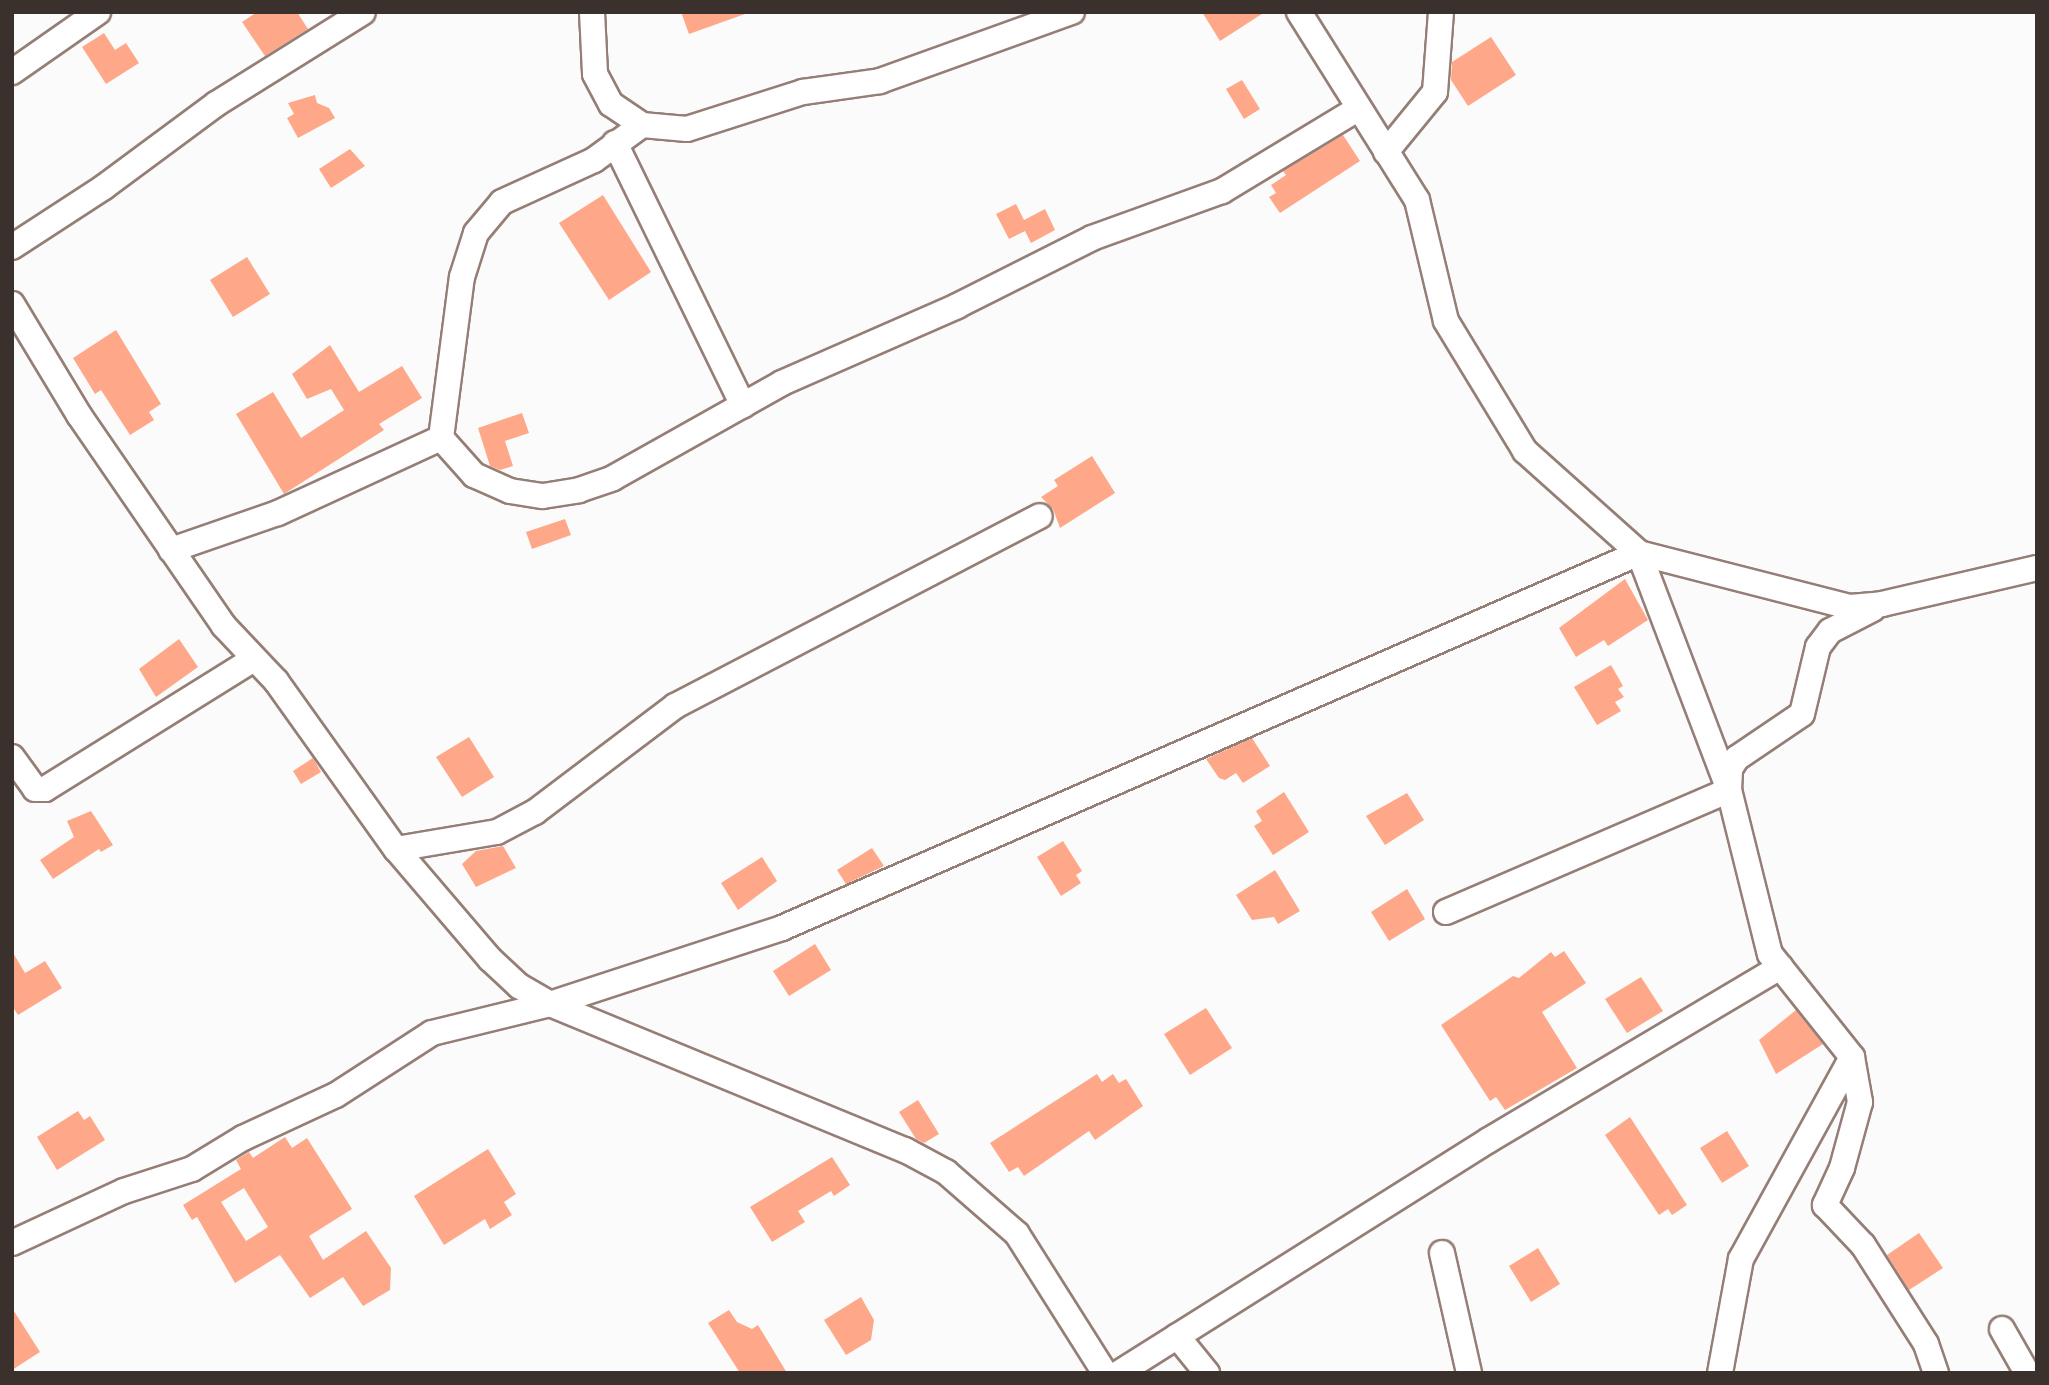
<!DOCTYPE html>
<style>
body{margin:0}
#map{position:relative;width:2049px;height:1385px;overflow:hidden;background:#fbfbfb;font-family:Arial,sans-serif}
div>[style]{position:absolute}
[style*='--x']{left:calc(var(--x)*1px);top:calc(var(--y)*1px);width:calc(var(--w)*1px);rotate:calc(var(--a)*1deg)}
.building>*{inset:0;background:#fea889}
.roads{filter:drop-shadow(2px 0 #957e76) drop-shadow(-2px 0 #957e76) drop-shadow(0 2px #957e76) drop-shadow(0 -2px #957e76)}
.minor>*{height:24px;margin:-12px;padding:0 12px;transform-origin:12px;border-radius:12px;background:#fff}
span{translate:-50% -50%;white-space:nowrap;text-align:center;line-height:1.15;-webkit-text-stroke:5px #fff;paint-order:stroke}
.frame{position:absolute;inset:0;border:14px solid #3a312d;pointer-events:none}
</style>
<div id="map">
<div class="building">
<i style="clip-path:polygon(257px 12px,297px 12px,308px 29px,265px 56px,242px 22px)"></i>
<i style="clip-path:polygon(681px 12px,744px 12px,745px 14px,689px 34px)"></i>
<i style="clip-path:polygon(1202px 12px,1265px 12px,1220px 41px)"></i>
<i style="clip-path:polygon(104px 33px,115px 50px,126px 43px,139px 63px,106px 84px,82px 47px)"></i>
<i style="clip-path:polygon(1491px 37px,1516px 75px,1468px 106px,1451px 80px,1452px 62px)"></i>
<i style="clip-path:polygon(1242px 80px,1260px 109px,1244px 119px,1226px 89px)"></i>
<i style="clip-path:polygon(315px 95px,317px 103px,329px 108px,335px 118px,298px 138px,287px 118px,294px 114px,288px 103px)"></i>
<i style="clip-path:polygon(1343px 135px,1360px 161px,1280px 213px,1269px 197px,1276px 193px,1271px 185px,1286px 175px,1283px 171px)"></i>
<i style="clip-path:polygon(350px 149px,365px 166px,331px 188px,319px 169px)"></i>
<i style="clip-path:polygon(603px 195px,651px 272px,609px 300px,559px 223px)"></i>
<i style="clip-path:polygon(1016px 204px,1024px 220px,1045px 209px,1055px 230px,1031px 243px,1025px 231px,1009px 239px,996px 214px)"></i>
<i style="clip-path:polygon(247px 257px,270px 294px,233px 317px,210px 280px)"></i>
<i style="clip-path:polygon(116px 330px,161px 404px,149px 412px,154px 420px,130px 435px,101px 390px,95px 394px,73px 358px)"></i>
<i style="clip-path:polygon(330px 345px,359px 392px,402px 366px,422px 398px,379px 424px,384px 430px,284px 494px,236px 414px,273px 392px,301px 438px,344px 410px,331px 389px,307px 399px,292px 374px)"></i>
<i style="clip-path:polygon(522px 413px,529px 433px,505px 441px,513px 466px,500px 470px,490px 466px,478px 428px)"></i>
<i style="clip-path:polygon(1092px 456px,1115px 493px,1060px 528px,1053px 509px,1041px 497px,1058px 486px,1054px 480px)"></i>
<i style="clip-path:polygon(565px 519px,571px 535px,532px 549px,526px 532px)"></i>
<i style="clip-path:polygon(1625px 579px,1648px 620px,1608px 646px,1604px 640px,1576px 657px,1559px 628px)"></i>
<i style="clip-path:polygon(179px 639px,198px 667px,156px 697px,139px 669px)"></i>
<i style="clip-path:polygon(1611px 665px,1623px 686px,1618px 689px,1624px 697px,1615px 702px,1621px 711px,1597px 725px,1574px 687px)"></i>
<i style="clip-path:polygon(469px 737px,494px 777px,462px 797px,436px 757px)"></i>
<i style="clip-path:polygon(1252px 738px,1270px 766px,1243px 783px,1236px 773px,1225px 780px,1219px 778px,1206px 759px)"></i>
<i style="clip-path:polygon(313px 758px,321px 772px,301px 784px,293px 771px)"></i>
<i style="clip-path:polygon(1284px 792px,1309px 832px,1273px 855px,1254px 826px,1262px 821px,1256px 811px)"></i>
<i style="clip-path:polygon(1407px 793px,1424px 820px,1385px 845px,1366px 816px)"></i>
<i style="clip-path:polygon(91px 811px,113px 845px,101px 852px,99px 849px,53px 879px,40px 860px,74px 837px,67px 821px)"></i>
<i style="clip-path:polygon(1063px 841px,1082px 871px,1076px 875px,1081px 883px,1061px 896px,1037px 857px)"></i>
<i style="clip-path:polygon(503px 846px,516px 868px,476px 887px,462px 864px,476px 851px)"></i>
<i style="clip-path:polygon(872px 848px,884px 866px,846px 884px,837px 870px)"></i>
<i style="clip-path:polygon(762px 857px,777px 881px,738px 910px,721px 883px)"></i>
<i style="clip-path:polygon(1275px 870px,1300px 911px,1278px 924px,1274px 917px,1252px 920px,1236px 895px)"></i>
<i style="clip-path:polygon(1407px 889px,1425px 919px,1389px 941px,1371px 912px)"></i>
<i style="clip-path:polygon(815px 944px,831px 970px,789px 996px,773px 971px)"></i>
<i style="clip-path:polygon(12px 951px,25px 973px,45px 961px,62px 988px,18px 1015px,12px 1006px)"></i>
<i style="clip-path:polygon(1564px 951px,1586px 983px,1542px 1012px,1577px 1068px,1505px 1110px,1496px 1097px,1490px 1101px,1441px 1025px,1513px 976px,1519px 978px,1551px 952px,1555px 957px)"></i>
<i style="clip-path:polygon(1641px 977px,1663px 1011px,1627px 1033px,1605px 999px)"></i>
<i style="clip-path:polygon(1206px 1008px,1232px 1048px,1190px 1075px,1164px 1034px)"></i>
<i style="clip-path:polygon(1796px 1010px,1823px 1044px,1776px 1074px,1759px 1040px)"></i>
<i style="clip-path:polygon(1097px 1074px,1102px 1082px,1113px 1074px,1119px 1083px,1126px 1079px,1143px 1106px,1095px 1140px,1089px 1131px,1024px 1176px,1018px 1167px,1009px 1172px,990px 1143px)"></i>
<i style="clip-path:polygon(918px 1100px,939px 1134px,924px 1143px,916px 1139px,899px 1112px)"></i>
<i style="clip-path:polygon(78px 1111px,84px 1120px,90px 1116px,105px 1140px,57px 1170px,37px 1137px)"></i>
<i style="clip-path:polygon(1630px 1117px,1687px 1205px,1672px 1215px,1668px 1209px,1659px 1215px,1605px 1135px)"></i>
<i style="clip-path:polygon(1727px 1131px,1749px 1166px,1722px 1183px,1700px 1148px)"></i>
<i style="clip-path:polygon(evenodd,285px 1137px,292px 1148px,307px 1138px,352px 1209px,309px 1236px,323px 1260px,366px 1231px,391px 1268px,390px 1290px,363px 1306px,343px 1277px,310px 1298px,280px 1255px,235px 1283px,197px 1217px,192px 1220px,183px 1205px,241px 1169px,236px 1160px,249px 1152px,253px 1158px,285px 1137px,244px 1188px,268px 1227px,246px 1241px,221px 1202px,244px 1188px)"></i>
<i style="clip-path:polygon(488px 1149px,516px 1194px,504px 1202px,512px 1215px,490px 1229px,485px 1219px,444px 1245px,414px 1196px)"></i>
<i style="clip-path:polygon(832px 1157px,850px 1185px,834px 1196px,831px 1191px,798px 1211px,805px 1222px,772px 1242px,750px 1207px)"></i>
<i style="clip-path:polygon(1919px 1233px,1943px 1268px,1909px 1290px,1887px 1255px)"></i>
<i style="clip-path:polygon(1538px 1248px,1560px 1284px,1531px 1302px,1509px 1266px)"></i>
<i style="clip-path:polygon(861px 1297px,874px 1320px,871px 1340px,846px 1355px,824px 1320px)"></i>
<i style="clip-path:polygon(12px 1308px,40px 1352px,12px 1370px)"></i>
<i style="clip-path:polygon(729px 1310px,737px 1322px,752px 1329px,758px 1325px,787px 1373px,740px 1373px,708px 1323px)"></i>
</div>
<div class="roads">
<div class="minor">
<i style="--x:592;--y:12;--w:62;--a:87.2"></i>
<i style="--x:595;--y:74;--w:34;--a:62"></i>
<i style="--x:611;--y:104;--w:37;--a:34"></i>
<i style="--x:1299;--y:12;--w:222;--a:57.9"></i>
<i style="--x:1417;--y:200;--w:124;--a:76.5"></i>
<i style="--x:1446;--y:321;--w:152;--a:58.7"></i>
<i style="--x:1525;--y:451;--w:153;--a:41.8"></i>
<i style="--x:1639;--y:553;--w:254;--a:69.2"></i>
<i style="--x:1729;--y:790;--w:169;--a:76"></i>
<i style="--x:1770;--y:954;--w:132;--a:51.5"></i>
<i style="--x:1852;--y:1057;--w:46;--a:79.9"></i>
<i style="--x:1860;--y:1102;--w:68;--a:105.3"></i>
<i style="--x:1842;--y:1168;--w:41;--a:114.7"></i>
<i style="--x:1825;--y:1205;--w:55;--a:46.5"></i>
<i style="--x:1863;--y:1245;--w:117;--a:57.5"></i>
<i style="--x:1926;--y:1344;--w:31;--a:71"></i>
<i style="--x:12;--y:72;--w:105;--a:-34.9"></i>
<i style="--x:615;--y:143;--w:292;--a:64"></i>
<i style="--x:1386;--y:152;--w:77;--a:-50.8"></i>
<i style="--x:1435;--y:92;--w:80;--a:-85.7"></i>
<i style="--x:12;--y:247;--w:110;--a:-33.1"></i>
<i style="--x:104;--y:187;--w:139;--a:-36.5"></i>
<i style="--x:216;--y:104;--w:173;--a:-32"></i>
<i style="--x:12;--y:304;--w:130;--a:58.9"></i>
<i style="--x:79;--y:415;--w:256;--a:55.5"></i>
<i style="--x:224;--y:626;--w:76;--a:46.6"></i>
<i style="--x:276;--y:681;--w:206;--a:54.5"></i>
<i style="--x:396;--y:849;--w:145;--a:49.5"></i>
<i style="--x:490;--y:959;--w:40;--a:43"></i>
<i style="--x:519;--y:986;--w:36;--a:30"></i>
<i style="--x:550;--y:1004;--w:384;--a:22.4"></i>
<i style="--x:905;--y:1150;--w:47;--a:28.2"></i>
<i style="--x:946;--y:1172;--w:94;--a:41.1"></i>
<i style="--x:1017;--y:1234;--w:165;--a:57.7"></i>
<i style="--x:441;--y:438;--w:50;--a:48.3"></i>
<i style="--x:474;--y:475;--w:39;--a:24"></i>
<i style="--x:510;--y:491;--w:33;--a:9"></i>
<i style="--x:543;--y:496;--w:36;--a:-9"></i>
<i style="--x:579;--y:490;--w:36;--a:-19"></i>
<i style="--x:613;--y:478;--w:194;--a:-29.3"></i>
<i style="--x:782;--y:383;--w:191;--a:-23.7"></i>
<i style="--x:957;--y:306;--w:151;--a:-26.7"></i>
<i style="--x:1092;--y:238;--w:138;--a:-19.9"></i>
<i style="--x:1222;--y:191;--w:160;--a:-31.2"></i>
<i style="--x:171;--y:550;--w:113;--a:-19.1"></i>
<i style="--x:278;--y:513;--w:179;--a:-24.7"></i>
<i style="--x:441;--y:438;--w:162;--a:-82.6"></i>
<i style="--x:462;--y:277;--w:46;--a:-72.3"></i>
<i style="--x:476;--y:233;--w:40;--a:-50"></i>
<i style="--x:502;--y:202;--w:101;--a:-24.5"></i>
<i style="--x:594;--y:160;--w:59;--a:-36.1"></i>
<i style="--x:642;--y:125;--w:45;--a:5.1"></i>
<i style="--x:687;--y:129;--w:122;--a:-17.7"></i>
<i style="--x:803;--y:92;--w:78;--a:-8.1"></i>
<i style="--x:880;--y:81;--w:204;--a:-19.8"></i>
<i style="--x:12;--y:757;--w:39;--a:54"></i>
<i style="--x:35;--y:789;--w:10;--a:0"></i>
<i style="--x:45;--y:789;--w:246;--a:-31.9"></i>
<i style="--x:396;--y:849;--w:102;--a:-9.6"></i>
<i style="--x:497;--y:832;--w:43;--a:-27.8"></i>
<i style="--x:535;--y:812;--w:176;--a:-37.1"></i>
<i style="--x:675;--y:706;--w:411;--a:-27.5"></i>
<i style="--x:1446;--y:912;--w:308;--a:-23.3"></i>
<i style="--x:1729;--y:790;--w:21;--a:-87"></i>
<i style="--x:1730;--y:769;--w:13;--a:-58"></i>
<i style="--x:1737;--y:758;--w:78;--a:-34.1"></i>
<i style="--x:1802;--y:714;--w:69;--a:-76.6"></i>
<i style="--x:1818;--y:647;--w:20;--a:-53"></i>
<i style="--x:1830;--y:631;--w:48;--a:-27.1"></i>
<i style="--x:12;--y:1243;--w:123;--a:-24.9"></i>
<i style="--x:124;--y:1191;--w:71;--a:-17.9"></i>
<i style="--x:192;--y:1169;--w:60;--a:-31.3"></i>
<i style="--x:243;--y:1138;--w:102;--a:-24.8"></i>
<i style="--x:336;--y:1095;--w:114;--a:-32.9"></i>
<i style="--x:432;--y:1033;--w:122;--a:-13.8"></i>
<i style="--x:550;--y:1004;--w:244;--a:-18.1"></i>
<i style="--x:782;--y:928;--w:935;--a:-23.63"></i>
<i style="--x:1639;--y:553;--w:218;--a:14.4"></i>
<i style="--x:1850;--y:607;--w:32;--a:-5"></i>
<i style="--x:1882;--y:604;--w:159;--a:-13.1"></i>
<i style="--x:1442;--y:1253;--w:123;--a:77.3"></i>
<i style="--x:2002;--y:1329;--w:51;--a:60.4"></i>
<i style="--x:1177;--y:1336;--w:48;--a:51"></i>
<i style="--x:1119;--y:1373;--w:437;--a:-32.2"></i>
<i style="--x:1489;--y:1140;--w:339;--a:-30.7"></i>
<i style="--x:1720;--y:1373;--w:116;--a:-79.6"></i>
<i style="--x:1741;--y:1259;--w:230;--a:-61.2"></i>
</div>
</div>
<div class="frame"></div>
</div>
